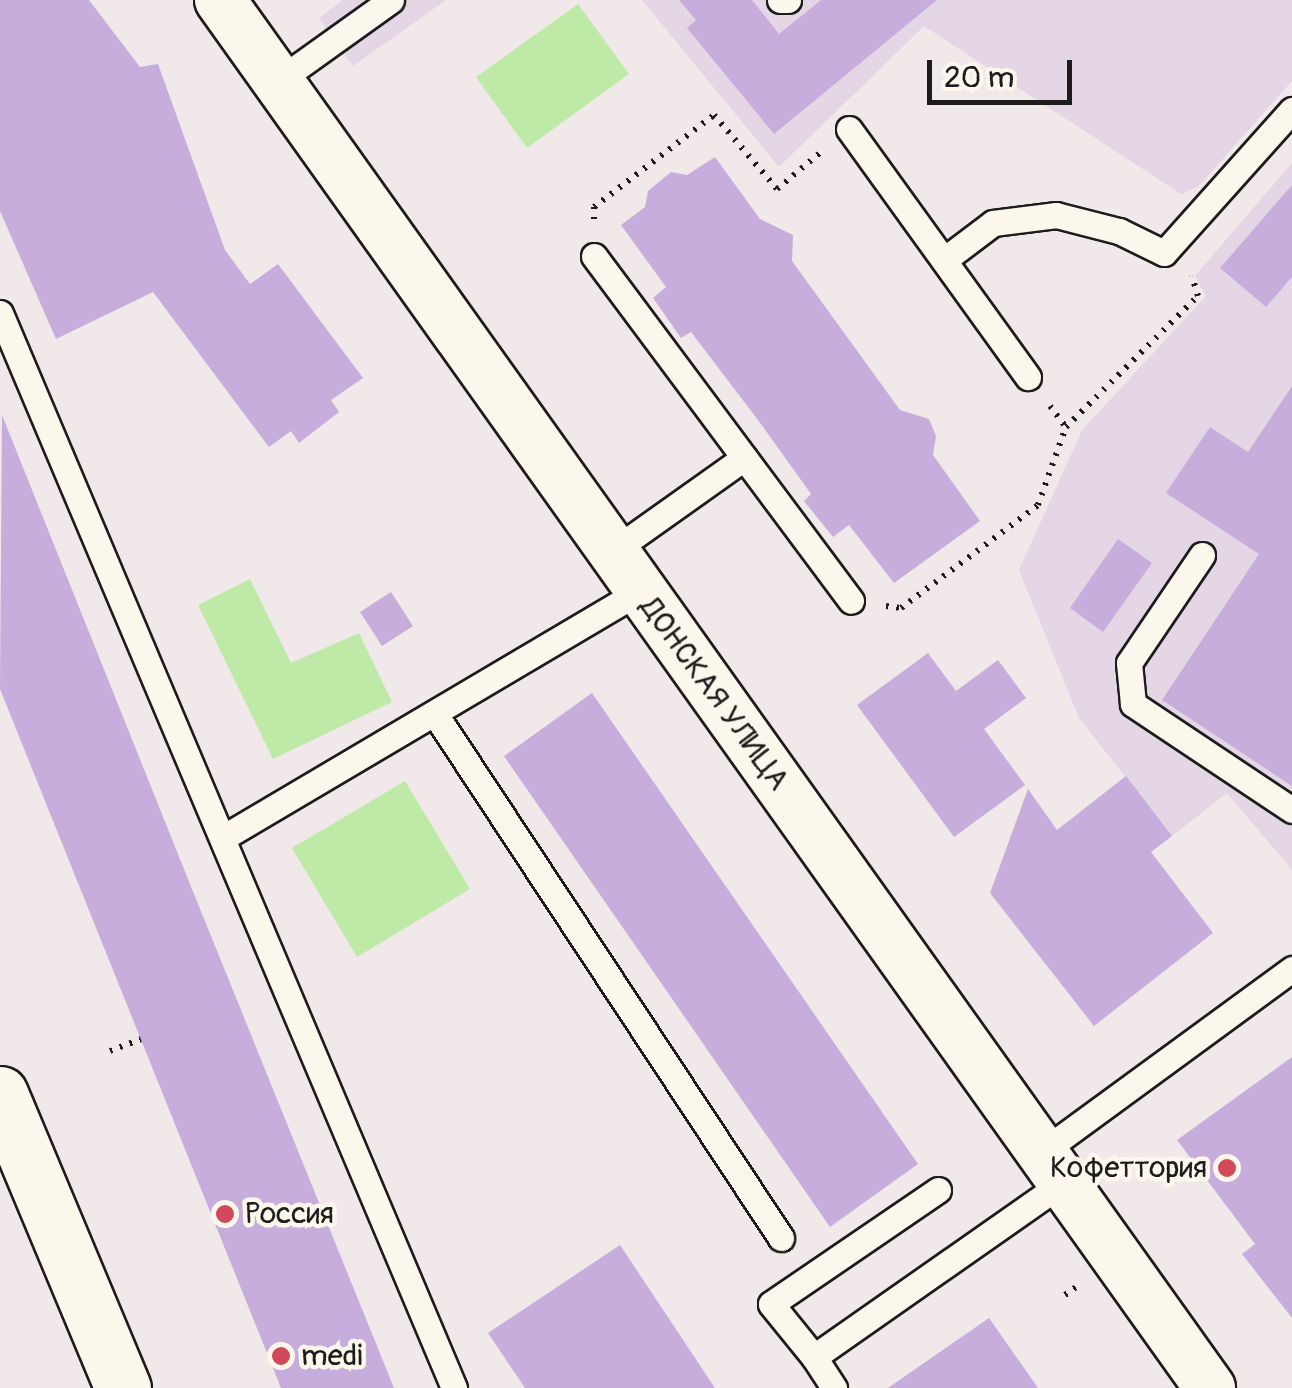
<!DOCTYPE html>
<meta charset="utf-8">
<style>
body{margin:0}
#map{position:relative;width:1292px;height:1388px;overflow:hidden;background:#f1e8e9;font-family:Pangolin,sans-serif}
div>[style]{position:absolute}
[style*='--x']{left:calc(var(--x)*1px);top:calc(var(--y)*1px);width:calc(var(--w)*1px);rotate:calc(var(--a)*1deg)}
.built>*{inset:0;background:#e4d6e5}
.green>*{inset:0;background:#bee9a6}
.building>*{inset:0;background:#c7addb}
.path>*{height:6px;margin-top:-3px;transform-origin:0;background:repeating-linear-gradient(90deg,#1c1c1c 0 2.5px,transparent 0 10.5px)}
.roads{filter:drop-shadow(2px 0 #1c1c1c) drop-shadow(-2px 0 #1c1c1c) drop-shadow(0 2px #1c1c1c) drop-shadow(0 -2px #1c1c1c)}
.lane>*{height:25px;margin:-12.5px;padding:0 12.5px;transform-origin:12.5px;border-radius:12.5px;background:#fbf7ec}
.street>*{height:50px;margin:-25px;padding:0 25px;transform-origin:25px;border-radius:25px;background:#fbf7ec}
.primary>*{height:55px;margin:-27.5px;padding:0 27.5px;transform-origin:27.5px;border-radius:27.5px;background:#fbf7ec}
.dots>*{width:28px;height:28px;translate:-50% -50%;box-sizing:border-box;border:5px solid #fbf7ec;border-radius:50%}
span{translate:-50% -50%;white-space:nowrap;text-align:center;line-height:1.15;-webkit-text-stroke:9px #fbf7ec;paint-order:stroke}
.street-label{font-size:30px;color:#1c1c1c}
.poi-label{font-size:30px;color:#1c1c1c}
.right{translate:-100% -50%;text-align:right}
.left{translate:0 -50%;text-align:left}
.scale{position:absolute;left:927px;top:60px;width:145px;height:45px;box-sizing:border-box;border:5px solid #1c1c1c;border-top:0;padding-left:12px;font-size:30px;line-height:35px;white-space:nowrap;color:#1c1c1c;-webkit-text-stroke:8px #fbf7ec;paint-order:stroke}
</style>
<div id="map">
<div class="built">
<i style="clip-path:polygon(343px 0,446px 0,353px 66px,319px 18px)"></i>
<i style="clip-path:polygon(642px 0,1292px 0,1292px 81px,1198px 187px,1181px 194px,924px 26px,779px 167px)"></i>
<i style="clip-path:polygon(1292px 163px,1292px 870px,1227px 793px,1172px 836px,1079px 718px,1019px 570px,1082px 430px,1206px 296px,1195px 276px)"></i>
</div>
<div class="green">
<i style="clip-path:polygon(578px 4px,629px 74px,527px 148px,476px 77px)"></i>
<i style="clip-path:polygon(250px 579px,291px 663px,359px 633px,392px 702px,273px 759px,198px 605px)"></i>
<i style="clip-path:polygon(405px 781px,470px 889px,357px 957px,292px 848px)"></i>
</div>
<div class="building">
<i style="clip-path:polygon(0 0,89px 0,140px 67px,158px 64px,225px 250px,250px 284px,278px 264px,363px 378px,331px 400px,339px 412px,299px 443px,291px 431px,269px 447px,153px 292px,56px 339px,0 211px)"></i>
<i style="clip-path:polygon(679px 0,752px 0,779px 34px,821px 0,937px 0,774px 134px,687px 28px,696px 20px)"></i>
<i style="clip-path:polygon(715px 157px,760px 219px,793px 235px,792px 261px,900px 410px,929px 419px,936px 436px,933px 455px,980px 521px,894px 583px,849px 525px,833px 537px,804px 501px,811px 494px,758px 420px,691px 332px,681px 338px,653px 298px,666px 287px,621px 225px,645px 207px,648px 191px,671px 172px,687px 175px)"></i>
<i style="clip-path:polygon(1292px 185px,1292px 277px,1266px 307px,1220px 268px)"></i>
<i style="clip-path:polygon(1292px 386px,1292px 786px,1162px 700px,1259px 554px,1166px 493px,1210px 427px,1248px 452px)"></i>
<i style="clip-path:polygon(2px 415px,192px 889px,394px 1388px,281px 1388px,0 689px)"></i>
<i style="clip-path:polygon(1118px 539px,1152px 563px,1103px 632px,1070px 608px)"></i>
<i style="clip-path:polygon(391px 592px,413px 626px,382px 646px,360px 612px)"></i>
<i style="clip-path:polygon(928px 653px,956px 691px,998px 660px,1026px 698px,984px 729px,1025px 785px,954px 837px,857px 705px)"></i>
<i style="clip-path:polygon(592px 693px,918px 1164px,830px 1227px,504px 756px)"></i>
<i style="clip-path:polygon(1126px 776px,1172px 836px,1151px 852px,1213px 933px,1094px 1026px,990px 893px,1028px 789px,1057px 830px)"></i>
<i style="clip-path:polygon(1292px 1057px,1292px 1318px,1242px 1254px,1255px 1244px,1177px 1140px)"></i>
<i style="clip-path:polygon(620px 1245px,715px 1388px,525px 1388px,488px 1333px)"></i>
<i style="clip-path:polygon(989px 1318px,1038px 1388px,888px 1388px)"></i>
</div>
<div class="path">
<i style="--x:594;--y:219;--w:12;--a:-90"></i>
<i style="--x:594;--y:207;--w:151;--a:-37.5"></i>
<i style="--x:714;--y:115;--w:97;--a:49.6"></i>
<i style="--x:777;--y:189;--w:57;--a:-40.1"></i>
<i style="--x:1050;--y:406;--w:26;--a:53"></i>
<i style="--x:886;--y:606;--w:15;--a:8"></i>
<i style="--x:901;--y:608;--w:171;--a:-36.9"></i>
<i style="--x:1038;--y:505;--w:83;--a:-70.3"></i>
<i style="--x:1066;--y:427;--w:186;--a:-44.8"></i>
<i style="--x:1198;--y:296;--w:21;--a:-107"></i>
<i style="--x:110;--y:1051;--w:33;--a:-21"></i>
<i style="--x:1065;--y:1295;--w:19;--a:-36"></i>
</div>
<div class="roads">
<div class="lane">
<i style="--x:780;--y:0;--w:8;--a:0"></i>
<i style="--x:278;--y:81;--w:139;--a:-35.6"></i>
<i style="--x:849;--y:129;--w:306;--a:54.2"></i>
<i style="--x:594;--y:256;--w:430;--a:53.3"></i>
<i style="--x:944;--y:260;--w:61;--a:-37.1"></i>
<i style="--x:993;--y:223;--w:64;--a:-7.2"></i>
<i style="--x:1056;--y:215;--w:65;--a:14.3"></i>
<i style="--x:1119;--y:231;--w:50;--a:26.1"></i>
<i style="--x:1164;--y:253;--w:192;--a:-48.2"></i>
<i style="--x:0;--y:313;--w:1167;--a:67.1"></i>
<i style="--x:613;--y:551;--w:161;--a:-35.4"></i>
<i style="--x:1202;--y:555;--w:130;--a:124.1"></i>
<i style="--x:1129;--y:663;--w:41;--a:84.4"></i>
<i style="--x:1133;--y:704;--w:191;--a:33.7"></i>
<i style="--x:435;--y:714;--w:628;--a:56.56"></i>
<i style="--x:226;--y:836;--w:481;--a:-30.6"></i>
<i style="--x:1042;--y:1152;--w:310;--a:-36.2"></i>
<i style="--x:938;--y:1190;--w:202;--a:145.7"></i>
<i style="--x:771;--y:1304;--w:68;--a:50.9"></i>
<i style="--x:814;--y:1357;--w:305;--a:-35"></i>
<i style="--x:814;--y:1357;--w:37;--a:57"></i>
</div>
<div class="street">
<i style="--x:220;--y:0;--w:1705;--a:54.5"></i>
</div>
<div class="primary">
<i style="--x:0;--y:1094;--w:319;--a:67.3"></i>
</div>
</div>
<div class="dots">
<i style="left:1227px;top:1168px;background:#d1495b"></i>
<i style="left:225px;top:1214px;background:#d1495b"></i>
<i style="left:281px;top:1356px;background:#d1495b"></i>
</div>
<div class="street-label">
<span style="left:714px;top:694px;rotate:54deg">ДОНСКАЯ УЛИЦА</span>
</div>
<div class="poi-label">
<span class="right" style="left:1207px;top:1168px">Кофеттория</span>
<span class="left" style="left:245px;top:1214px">Россия</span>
<span class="left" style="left:301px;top:1356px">medi</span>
</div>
<div class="scale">20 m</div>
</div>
